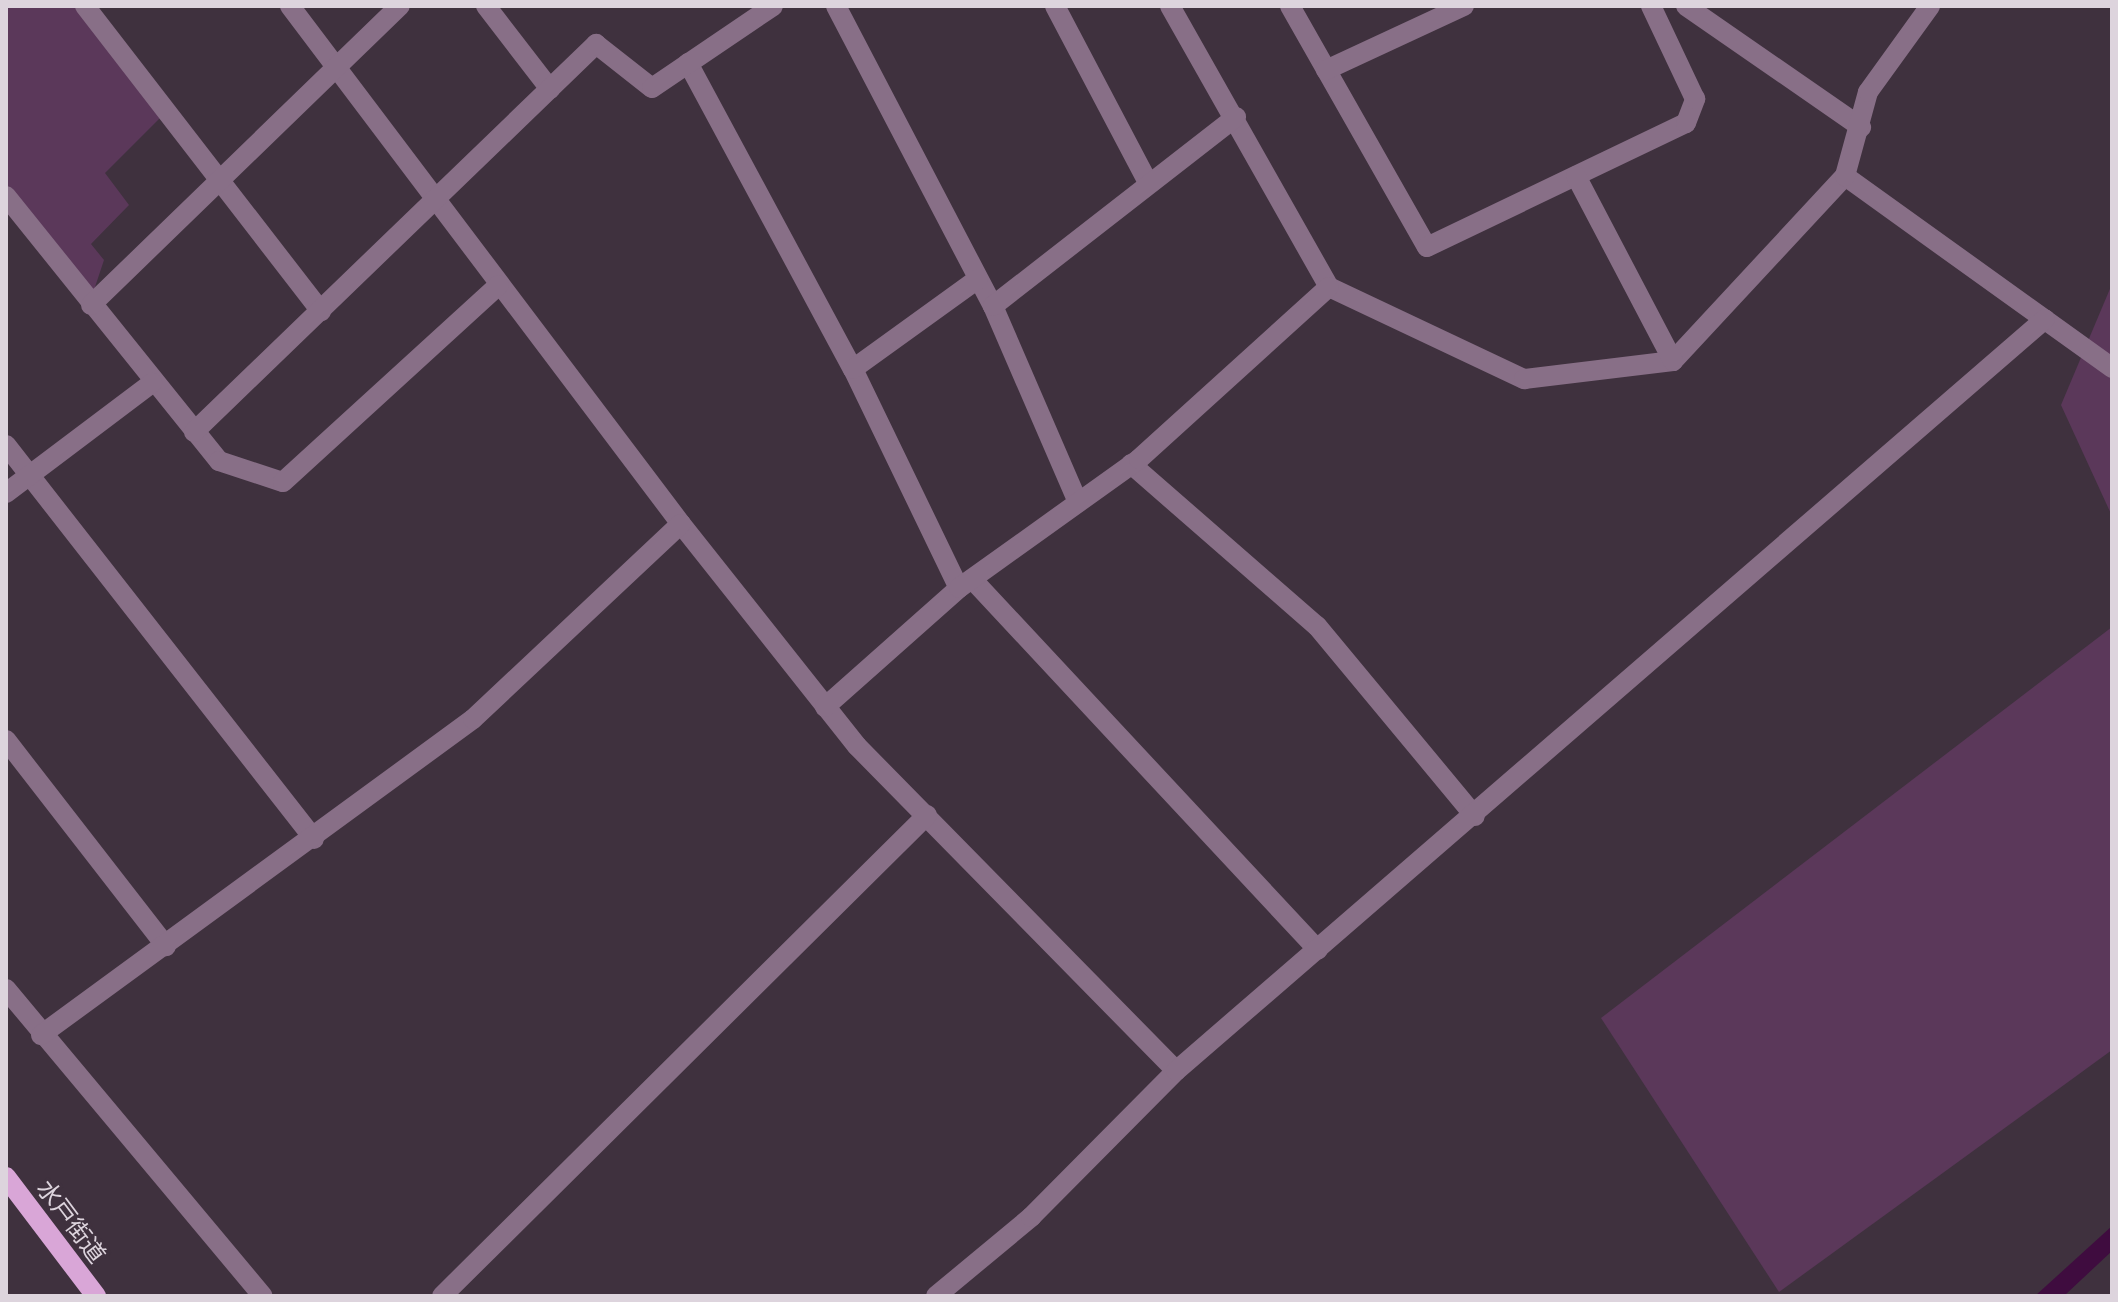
<!DOCTYPE html>
<meta charset="utf-8">
<style>
body{margin:0}
#map{position:relative;width:2118px;height:1302px;overflow:hidden;background:#3f313e;font-family:Lato,"Noto Sans JP",sans-serif}
div>[style]{position:absolute}
[style*='--x']{left:calc(var(--x)*1px);top:calc(var(--y)*1px);width:calc(var(--w)*1px);rotate:calc(var(--a)*1deg)}
.green>*{inset:0;background:#5b385a}
.water>*{inset:0;background:#3f0c3f}
.minor>*{height:20px;margin:-10px;padding:0 10px;transform-origin:10px;border-radius:10px;background:#886f87}
.major>*{height:20px;margin:-10px;padding:0 10px;transform-origin:10px;border-radius:10px;background:#d9a6d7}
span{translate:-50% -50%;white-space:nowrap;text-align:center;line-height:1.15;-webkit-text-stroke:6px #3f313e;paint-order:stroke}
.street-label{font-size:24px;color:#ddd4dd}
.frame{position:absolute;inset:0;border:8px solid #ddd4dd;pointer-events:none}
</style>
<div id="map">
<div class="green">
<i style="clip-path:polygon(6px 6px,75px 6px,161px 117px,105px 173px,129px 205px,91px 244px,104px 260px,93px 293px,6px 184px)"></i>
<i style="clip-path:polygon(2112px 284px,2112px 516px,2061px 405px)"></i>
<i style="clip-path:polygon(2112px 627px,2112px 1050px,1779px 1292px,1601px 1018px)"></i>
</div>
<div class="water">
<i style="clip-path:polygon(2112px 1226px,2112px 1251px,2065px 1295px,2035px 1296px)"></i>
</div>
<div class="minor">
<i style="--x:85;--y:6;--w:386;--a:52.3"></i>
<i style="--x:290;--y:6;--w:649;--a:52.95"></i>
<i style="--x:681;--y:524;--w:283;--a:51.6"></i>
<i style="--x:857;--y:746;--w:455;--a:45.5"></i>
<i style="--x:486;--y:6;--w:105;--a:52.4"></i>
<i style="--x:836;--y:6;--w:339;--a:62.4"></i>
<i style="--x:993;--y:306;--w:214;--a:66.6"></i>
<i style="--x:1055;--y:6;--w:201;--a:62.2"></i>
<i style="--x:1170;--y:6;--w:323;--a:60.5"></i>
<i style="--x:1329;--y:287;--w:216;--a:25.3"></i>
<i style="--x:1524;--y:379;--w:150;--a:-6.9"></i>
<i style="--x:1673;--y:361;--w:253;--a:-47.1"></i>
<i style="--x:1845;--y:176;--w:329;--a:35.7"></i>
<i style="--x:1290;--y:6;--w:277;--a:60.4"></i>
<i style="--x:1427;--y:247;--w:287;--a:-25.6"></i>
<i style="--x:1686;--y:123;--w:26;--a:-69"></i>
<i style="--x:1695;--y:99;--w:103;--a:-115.3"></i>
<i style="--x:1686;--y:6;--w:213;--a:34.7"></i>
<i style="--x:688;--y:63;--w:348;--a:61.7"></i>
<i style="--x:853;--y:369;--w:243;--a:64.2"></i>
<i style="--x:1326;--y:70;--w:152;--a:-24.9"></i>
<i style="--x:1576;--y:176;--w:209;--a:62.3"></i>
<i style="--x:1845;--y:176;--w:87;--a:-74.7"></i>
<i style="--x:1868;--y:92;--w:106;--a:-54.2"></i>
<i style="--x:6;--y:196;--w:340;--a:51.2"></i>
<i style="--x:219;--y:461;--w:67;--a:18.2"></i>
<i style="--x:283;--y:482;--w:292;--a:-42.4"></i>
<i style="--x:91;--y:305;--w:430;--a:-44.1"></i>
<i style="--x:993;--y:306;--w:308;--a:-37.9"></i>
<i style="--x:853;--y:369;--w:154;--a:-35.8"></i>
<i style="--x:194;--y:432;--w:559;--a:-43.98"></i>
<i style="--x:596;--y:44;--w:71;--a:38.2"></i>
<i style="--x:652;--y:88;--w:146;--a:-34.1"></i>
<i style="--x:6;--y:445;--w:500;--a:51.98"></i>
<i style="--x:1131;--y:464;--w:247;--a:41.1"></i>
<i style="--x:1317;--y:626;--w:247;--a:50.3"></i>
<i style="--x:6;--y:493;--w:183;--a:-37"></i>
<i style="--x:972;--y:579;--w:507;--a:47"></i>
<i style="--x:825;--y:707;--w:179;--a:-41.6"></i>
<i style="--x:959;--y:588;--w:221;--a:-35.6"></i>
<i style="--x:1139;--y:459;--w:256;--a:-42.2"></i>
<i style="--x:6;--y:740;--w:261;--a:52.2"></i>
<i style="--x:6;--y:989;--w:400;--a:50.1"></i>
<i style="--x:41;--y:1035;--w:535;--a:-36.18"></i>
<i style="--x:473;--y:719;--w:285;--a:-43.2"></i>
<i style="--x:442;--y:1296;--w:683;--a:-44.76"></i>
<i style="--x:936;--y:1296;--w:124;--a:-39.7"></i>
<i style="--x:1031;--y:1217;--w:206;--a:-45.2"></i>
<i style="--x:1176;--y:1071;--w:1149;--a:-40.87"></i>
</div>
<div class="major">
<i style="--x:6;--y:1177;--w:149;--a:52.9"></i>
</div>
<div class="street-label">
<span style="left:72px;top:1221px;rotate:53deg">水戸街道</span>
</div>
<div class="frame"></div>
</div>
